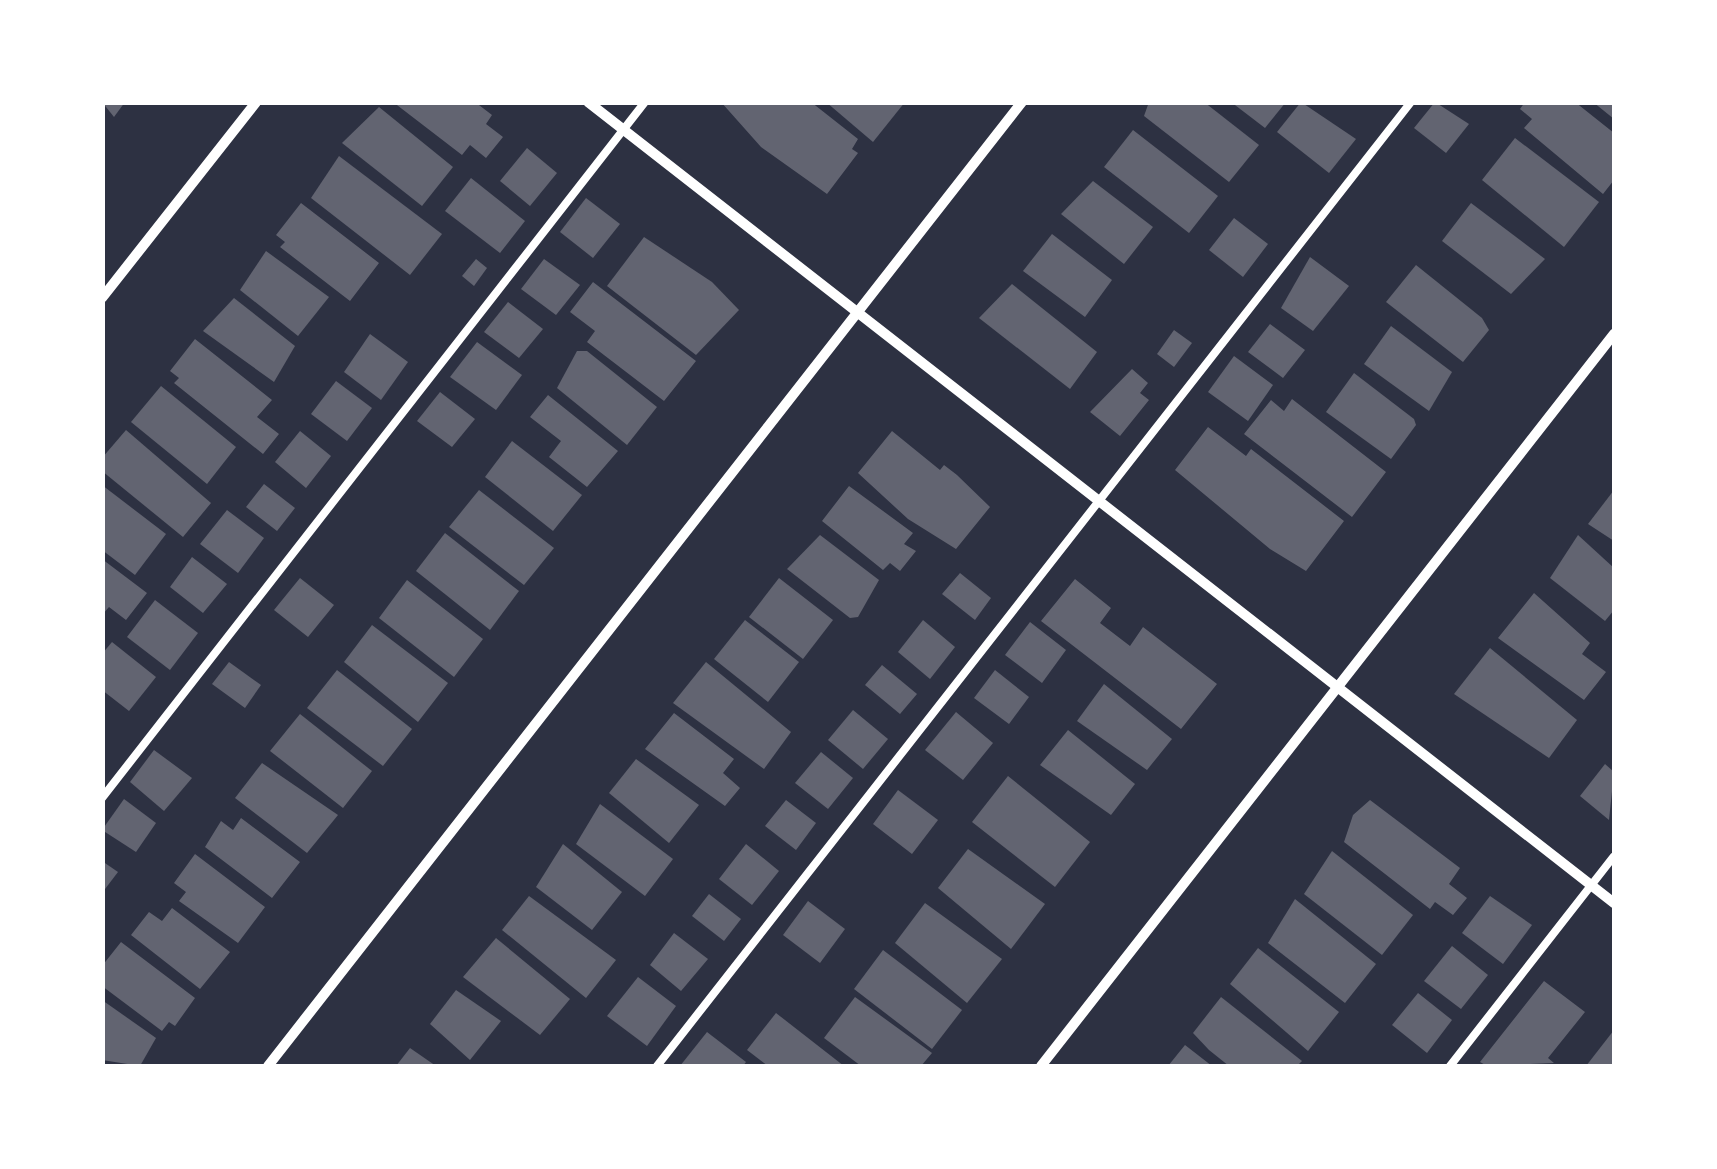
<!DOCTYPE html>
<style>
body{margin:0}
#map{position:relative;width:1717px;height:1169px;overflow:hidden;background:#2d3142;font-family:Lato,sans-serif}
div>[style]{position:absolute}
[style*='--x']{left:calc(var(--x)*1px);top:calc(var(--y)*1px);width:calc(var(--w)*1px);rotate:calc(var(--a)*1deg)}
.building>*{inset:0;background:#626471}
.service>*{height:8px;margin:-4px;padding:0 4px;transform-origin:4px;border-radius:4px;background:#fff}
.minor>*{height:10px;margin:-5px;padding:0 5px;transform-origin:5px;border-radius:5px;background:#fff}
span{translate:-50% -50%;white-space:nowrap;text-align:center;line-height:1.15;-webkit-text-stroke:8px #fff;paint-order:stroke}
.frame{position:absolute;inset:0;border:105px solid #fff;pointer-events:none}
</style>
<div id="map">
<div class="building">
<i style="clip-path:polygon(102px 102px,125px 102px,114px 117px)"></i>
<i style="clip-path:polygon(393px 102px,475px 102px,492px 115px,486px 124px,503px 137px,486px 158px,470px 145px,462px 155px)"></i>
<i style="clip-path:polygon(721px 102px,811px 102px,858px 139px,852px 149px,858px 153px,827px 194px,761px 147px)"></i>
<i style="clip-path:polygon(826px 102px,905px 102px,873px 142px)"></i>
<i style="clip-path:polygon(1149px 102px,1204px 102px,1259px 145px,1229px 182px,1144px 116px)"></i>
<i style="clip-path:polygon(1231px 102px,1286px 102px,1265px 128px)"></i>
<i style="clip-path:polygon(1301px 102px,1356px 139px,1329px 173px,1277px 132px)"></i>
<i style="clip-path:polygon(1435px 102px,1469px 124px,1446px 153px,1414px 128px)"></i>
<i style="clip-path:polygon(1525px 102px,1575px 102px,1614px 133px,1614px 180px,1603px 194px,1524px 128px,1532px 119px,1520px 109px)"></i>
<i style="clip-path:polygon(1593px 102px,1614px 102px,1614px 119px)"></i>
<i style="clip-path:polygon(379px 107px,453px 167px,422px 206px,342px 143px)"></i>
<i style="clip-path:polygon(1133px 130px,1218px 196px,1189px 233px,1104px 167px)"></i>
<i style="clip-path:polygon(1515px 138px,1599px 202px,1564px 247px,1482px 180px)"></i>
<i style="clip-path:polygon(527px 148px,557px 173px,530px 206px,500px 181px)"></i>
<i style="clip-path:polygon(339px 156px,442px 234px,410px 275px,311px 198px)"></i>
<i style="clip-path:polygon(471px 178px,525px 221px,500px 253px,445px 211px)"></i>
<i style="clip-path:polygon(1093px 181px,1153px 227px,1124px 264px,1061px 214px)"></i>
<i style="clip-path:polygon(586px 198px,620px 224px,593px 258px,560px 232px)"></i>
<i style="clip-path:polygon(301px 203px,379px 263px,350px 301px,280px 247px,285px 242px,276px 235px)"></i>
<i style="clip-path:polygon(1471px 203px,1545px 259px,1511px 294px,1442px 241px)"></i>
<i style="clip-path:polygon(1234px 218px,1268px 244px,1243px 277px,1209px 250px)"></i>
<i style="clip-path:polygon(1052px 234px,1112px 280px,1085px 317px,1023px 271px)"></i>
<i style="clip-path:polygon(644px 237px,712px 282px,739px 310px,696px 355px,607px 286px)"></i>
<i style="clip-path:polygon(266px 251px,329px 297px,298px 336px,240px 290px)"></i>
<i style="clip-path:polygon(1310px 257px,1349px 286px,1313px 331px,1281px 308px)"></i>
<i style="clip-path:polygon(476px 259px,487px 268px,474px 286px,462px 276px)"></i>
<i style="clip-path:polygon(544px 259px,580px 285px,556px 315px,521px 289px)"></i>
<i style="clip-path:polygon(1416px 265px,1482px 318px,1489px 330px,1463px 362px,1386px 302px)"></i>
<i style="clip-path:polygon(593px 282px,696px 361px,664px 401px,587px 342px,595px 331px,570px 312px)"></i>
<i style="clip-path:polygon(1012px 284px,1097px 352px,1070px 389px,979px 318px)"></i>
<i style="clip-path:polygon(234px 298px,295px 346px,274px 382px,203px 331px)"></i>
<i style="clip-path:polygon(508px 302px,543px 329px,519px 358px,484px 332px)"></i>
<i style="clip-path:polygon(1270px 324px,1305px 350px,1283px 378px,1248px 352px)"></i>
<i style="clip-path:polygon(1391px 326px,1452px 372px,1429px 411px,1364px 364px)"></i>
<i style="clip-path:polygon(1174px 330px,1192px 343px,1174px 367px,1157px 354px)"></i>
<i style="clip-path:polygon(370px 334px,408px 362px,381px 400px,344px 372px)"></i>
<i style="clip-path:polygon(195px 339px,272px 400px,257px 417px,279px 434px,263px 454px,174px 383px,179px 378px,170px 371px)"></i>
<i style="clip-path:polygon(477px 342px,522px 375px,496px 410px,450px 377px)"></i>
<i style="clip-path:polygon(577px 351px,587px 351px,657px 407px,627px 445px,557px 388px)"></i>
<i style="clip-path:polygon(1234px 356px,1273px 385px,1248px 421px,1208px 392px)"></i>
<i style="clip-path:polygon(1132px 369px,1148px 383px,1140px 393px,1149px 400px,1120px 436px,1090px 412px)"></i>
<i style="clip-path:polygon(1354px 373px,1414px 419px,1416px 425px,1391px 459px,1326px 412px)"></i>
<i style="clip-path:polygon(336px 381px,372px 408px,347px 441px,311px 414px)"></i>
<i style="clip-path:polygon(161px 386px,236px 447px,207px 484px,131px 422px)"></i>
<i style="clip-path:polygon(440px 392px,475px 419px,452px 447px,417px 421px)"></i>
<i style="clip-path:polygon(548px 395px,618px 451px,587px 487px,549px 457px,561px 441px,530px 417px)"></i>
<i style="clip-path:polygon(1292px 399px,1386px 472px,1352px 517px,1244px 434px,1271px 400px,1284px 411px)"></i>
<i style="clip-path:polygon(1208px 427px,1246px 456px,1251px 449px,1344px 521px,1306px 571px,1270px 549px,1175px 470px)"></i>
<i style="clip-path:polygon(126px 430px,211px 503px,183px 537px,102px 471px,102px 458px)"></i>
<i style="clip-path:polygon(300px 431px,331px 456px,306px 488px,275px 462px)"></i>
<i style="clip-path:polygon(892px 431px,940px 470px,944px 465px,957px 475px,990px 507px,956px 549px,908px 519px,858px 473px)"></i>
<i style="clip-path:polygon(512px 441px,582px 495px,553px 531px,485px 477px)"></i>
<i style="clip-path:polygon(264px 484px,295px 508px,277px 531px,246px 507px)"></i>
<i style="clip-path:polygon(102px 485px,166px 534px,135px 575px,102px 550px)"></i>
<i style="clip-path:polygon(849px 486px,913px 533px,904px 544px,916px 551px,900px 571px,890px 563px,883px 570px,822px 521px)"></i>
<i style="clip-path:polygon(479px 490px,554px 548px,524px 585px,449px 527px)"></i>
<i style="clip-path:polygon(1614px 490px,1614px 541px,1588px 524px)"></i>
<i style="clip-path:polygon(227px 510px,264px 538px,238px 573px,200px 544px)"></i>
<i style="clip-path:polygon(445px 533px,519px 591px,490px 630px,416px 571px)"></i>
<i style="clip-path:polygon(820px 535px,879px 580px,858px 617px,850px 618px,787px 569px)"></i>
<i style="clip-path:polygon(1578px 535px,1614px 568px,1614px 610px,1605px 621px,1550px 578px)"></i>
<i style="clip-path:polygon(192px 557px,227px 584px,203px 613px,170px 587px)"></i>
<i style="clip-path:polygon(102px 559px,147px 593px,126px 620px,109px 607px,102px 615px)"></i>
<i style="clip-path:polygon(960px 573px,991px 598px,975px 620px,942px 594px)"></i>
<i style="clip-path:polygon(300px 578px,334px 605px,308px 637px,274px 610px)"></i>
<i style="clip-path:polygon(779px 578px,833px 620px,803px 659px,749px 617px)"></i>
<i style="clip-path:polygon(1075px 579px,1111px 608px,1100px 623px,1130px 646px,1143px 627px,1217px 684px,1181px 729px,1041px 621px)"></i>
<i style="clip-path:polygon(407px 580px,483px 639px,454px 677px,379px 618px)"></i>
<i style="clip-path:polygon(1534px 593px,1590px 643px,1582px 654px,1606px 672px,1584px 700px,1498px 638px)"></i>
<i style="clip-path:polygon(155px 600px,198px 633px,170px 670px,127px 637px)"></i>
<i style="clip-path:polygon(745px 620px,799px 662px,768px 702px,714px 659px)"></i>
<i style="clip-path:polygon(923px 620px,955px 647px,930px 679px,898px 652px)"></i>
<i style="clip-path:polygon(1030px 622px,1066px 650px,1042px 683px,1005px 655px)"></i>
<i style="clip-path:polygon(372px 625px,448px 683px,418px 722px,344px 662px)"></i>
<i style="clip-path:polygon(112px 642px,156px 677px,129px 711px,102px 690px,102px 654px)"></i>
<i style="clip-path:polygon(1490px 648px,1577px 720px,1549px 758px,1454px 694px)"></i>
<i style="clip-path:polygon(229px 662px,261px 685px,245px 708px,212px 684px)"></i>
<i style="clip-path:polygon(706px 662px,791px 732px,764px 769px,673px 703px)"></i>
<i style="clip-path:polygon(882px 665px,917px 694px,900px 714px,865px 685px)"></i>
<i style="clip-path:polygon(337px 670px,412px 729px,383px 766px,307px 708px)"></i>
<i style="clip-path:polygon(995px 670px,1029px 697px,1009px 724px,974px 698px)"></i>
<i style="clip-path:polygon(1104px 684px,1172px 739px,1147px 770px,1077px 721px)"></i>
<i style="clip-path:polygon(853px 710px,888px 739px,863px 769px,828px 740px)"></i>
<i style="clip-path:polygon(956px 712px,993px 743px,963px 780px,925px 750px)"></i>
<i style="clip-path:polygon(674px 713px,734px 759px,723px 773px,740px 788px,725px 806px,645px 749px)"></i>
<i style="clip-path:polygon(300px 714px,372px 771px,343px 808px,270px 751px)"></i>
<i style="clip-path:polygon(1068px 730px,1135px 784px,1111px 815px,1040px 765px)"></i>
<i style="clip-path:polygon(154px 750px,192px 778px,164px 811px,130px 782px)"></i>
<i style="clip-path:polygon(821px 752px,853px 778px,828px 809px,795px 783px)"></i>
<i style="clip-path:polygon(636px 759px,699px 805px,669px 843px,609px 793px)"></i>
<i style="clip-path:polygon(262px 763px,338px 815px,307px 853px,235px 798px)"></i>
<i style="clip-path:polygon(1605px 764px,1614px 772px,1609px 820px,1580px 796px)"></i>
<i style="clip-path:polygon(1008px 776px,1090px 842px,1055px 887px,972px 822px)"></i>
<i style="clip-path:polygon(898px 790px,938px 820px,912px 854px,873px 824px)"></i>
<i style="clip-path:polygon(124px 799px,156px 823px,136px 852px,102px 830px)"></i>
<i style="clip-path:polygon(786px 800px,816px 823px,796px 850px,765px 826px)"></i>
<i style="clip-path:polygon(1370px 800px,1460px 868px,1449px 884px,1467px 898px,1453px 915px,1435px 902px,1430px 909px,1344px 842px,1353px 815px)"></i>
<i style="clip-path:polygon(600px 804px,673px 859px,645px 896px,576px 844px)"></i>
<i style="clip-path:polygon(241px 818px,300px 862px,272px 898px,205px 847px,221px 821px,233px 830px)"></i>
<i style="clip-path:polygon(563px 844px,622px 892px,592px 930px,536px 887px)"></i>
<i style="clip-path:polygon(746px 844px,779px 871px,752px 905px,719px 879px)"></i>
<i style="clip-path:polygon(968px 849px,1045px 904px,1011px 949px,938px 888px)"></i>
<i style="clip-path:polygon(1332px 851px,1413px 915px,1382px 955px,1304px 894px)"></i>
<i style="clip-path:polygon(195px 854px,265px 907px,238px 943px,179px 901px,186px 892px,174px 883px)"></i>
<i style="clip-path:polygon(102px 861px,118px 872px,102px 893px)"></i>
<i style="clip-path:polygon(709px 894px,741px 919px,724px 941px,692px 916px)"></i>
<i style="clip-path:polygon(529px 896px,616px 960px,586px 998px,502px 930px)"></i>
<i style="clip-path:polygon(1490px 896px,1532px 925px,1503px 964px,1462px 933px)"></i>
<i style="clip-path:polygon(1295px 899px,1376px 964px,1345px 1003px,1268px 943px)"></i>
<i style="clip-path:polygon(808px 901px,845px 929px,820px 963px,783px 935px)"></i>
<i style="clip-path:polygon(925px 903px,1002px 959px,967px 1003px,895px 943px)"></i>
<i style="clip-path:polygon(172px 908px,230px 952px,200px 989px,131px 935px,149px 912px,162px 921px)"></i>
<i style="clip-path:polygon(674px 933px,708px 959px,681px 991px,650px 965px)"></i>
<i style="clip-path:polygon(496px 938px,570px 999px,540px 1035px,463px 977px)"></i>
<i style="clip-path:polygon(121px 942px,195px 998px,175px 1026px,169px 1022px,162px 1031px,102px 986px,102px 966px)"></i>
<i style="clip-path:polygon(1452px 946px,1488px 975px,1461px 1009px,1424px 981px)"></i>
<i style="clip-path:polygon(1258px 948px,1339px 1012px,1308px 1051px,1230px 984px)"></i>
<i style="clip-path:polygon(883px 950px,962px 1010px,932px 1049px,854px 989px)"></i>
<i style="clip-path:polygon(638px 977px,676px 1006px,647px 1046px,607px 1016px)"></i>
<i style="clip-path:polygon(1544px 981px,1585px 1012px,1548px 1058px,1554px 1063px,1487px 1066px,1480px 1062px)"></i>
<i style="clip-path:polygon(456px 990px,501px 1021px,470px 1060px,430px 1024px)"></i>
<i style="clip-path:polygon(1418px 993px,1452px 1020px,1427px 1053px,1392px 1025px)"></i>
<i style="clip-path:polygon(855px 997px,932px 1053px,921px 1066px,861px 1066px,824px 1038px)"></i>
<i style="clip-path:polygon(1221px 997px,1302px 1061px,1297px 1066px,1229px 1066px,1209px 1050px,1193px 1033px)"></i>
<i style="clip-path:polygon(102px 1000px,156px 1038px,140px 1066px,102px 1060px)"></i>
<i style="clip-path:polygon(776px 1013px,844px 1066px,768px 1066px,747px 1050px)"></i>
<i style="clip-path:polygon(1614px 1030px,1614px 1066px,1586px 1066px)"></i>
<i style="clip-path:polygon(707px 1032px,746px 1062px,743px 1066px,680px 1066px)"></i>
<i style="clip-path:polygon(1185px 1045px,1212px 1066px,1168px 1066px)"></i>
<i style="clip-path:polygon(410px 1048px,436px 1066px,396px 1066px)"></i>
</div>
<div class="service">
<i style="--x:102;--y:798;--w:883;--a:-52.04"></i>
<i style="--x:657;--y:1066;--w:1224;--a:-51.97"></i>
<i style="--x:1450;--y:1066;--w:266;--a:-52"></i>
</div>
<div class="minor">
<i style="--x:588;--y:102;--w:1302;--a:37.98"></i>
<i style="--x:102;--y:298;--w:249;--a:-51.8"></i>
<i style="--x:268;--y:1066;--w:1224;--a:-51.97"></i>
<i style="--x:1041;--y:1066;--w:930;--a:-51.95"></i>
</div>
<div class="frame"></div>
</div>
